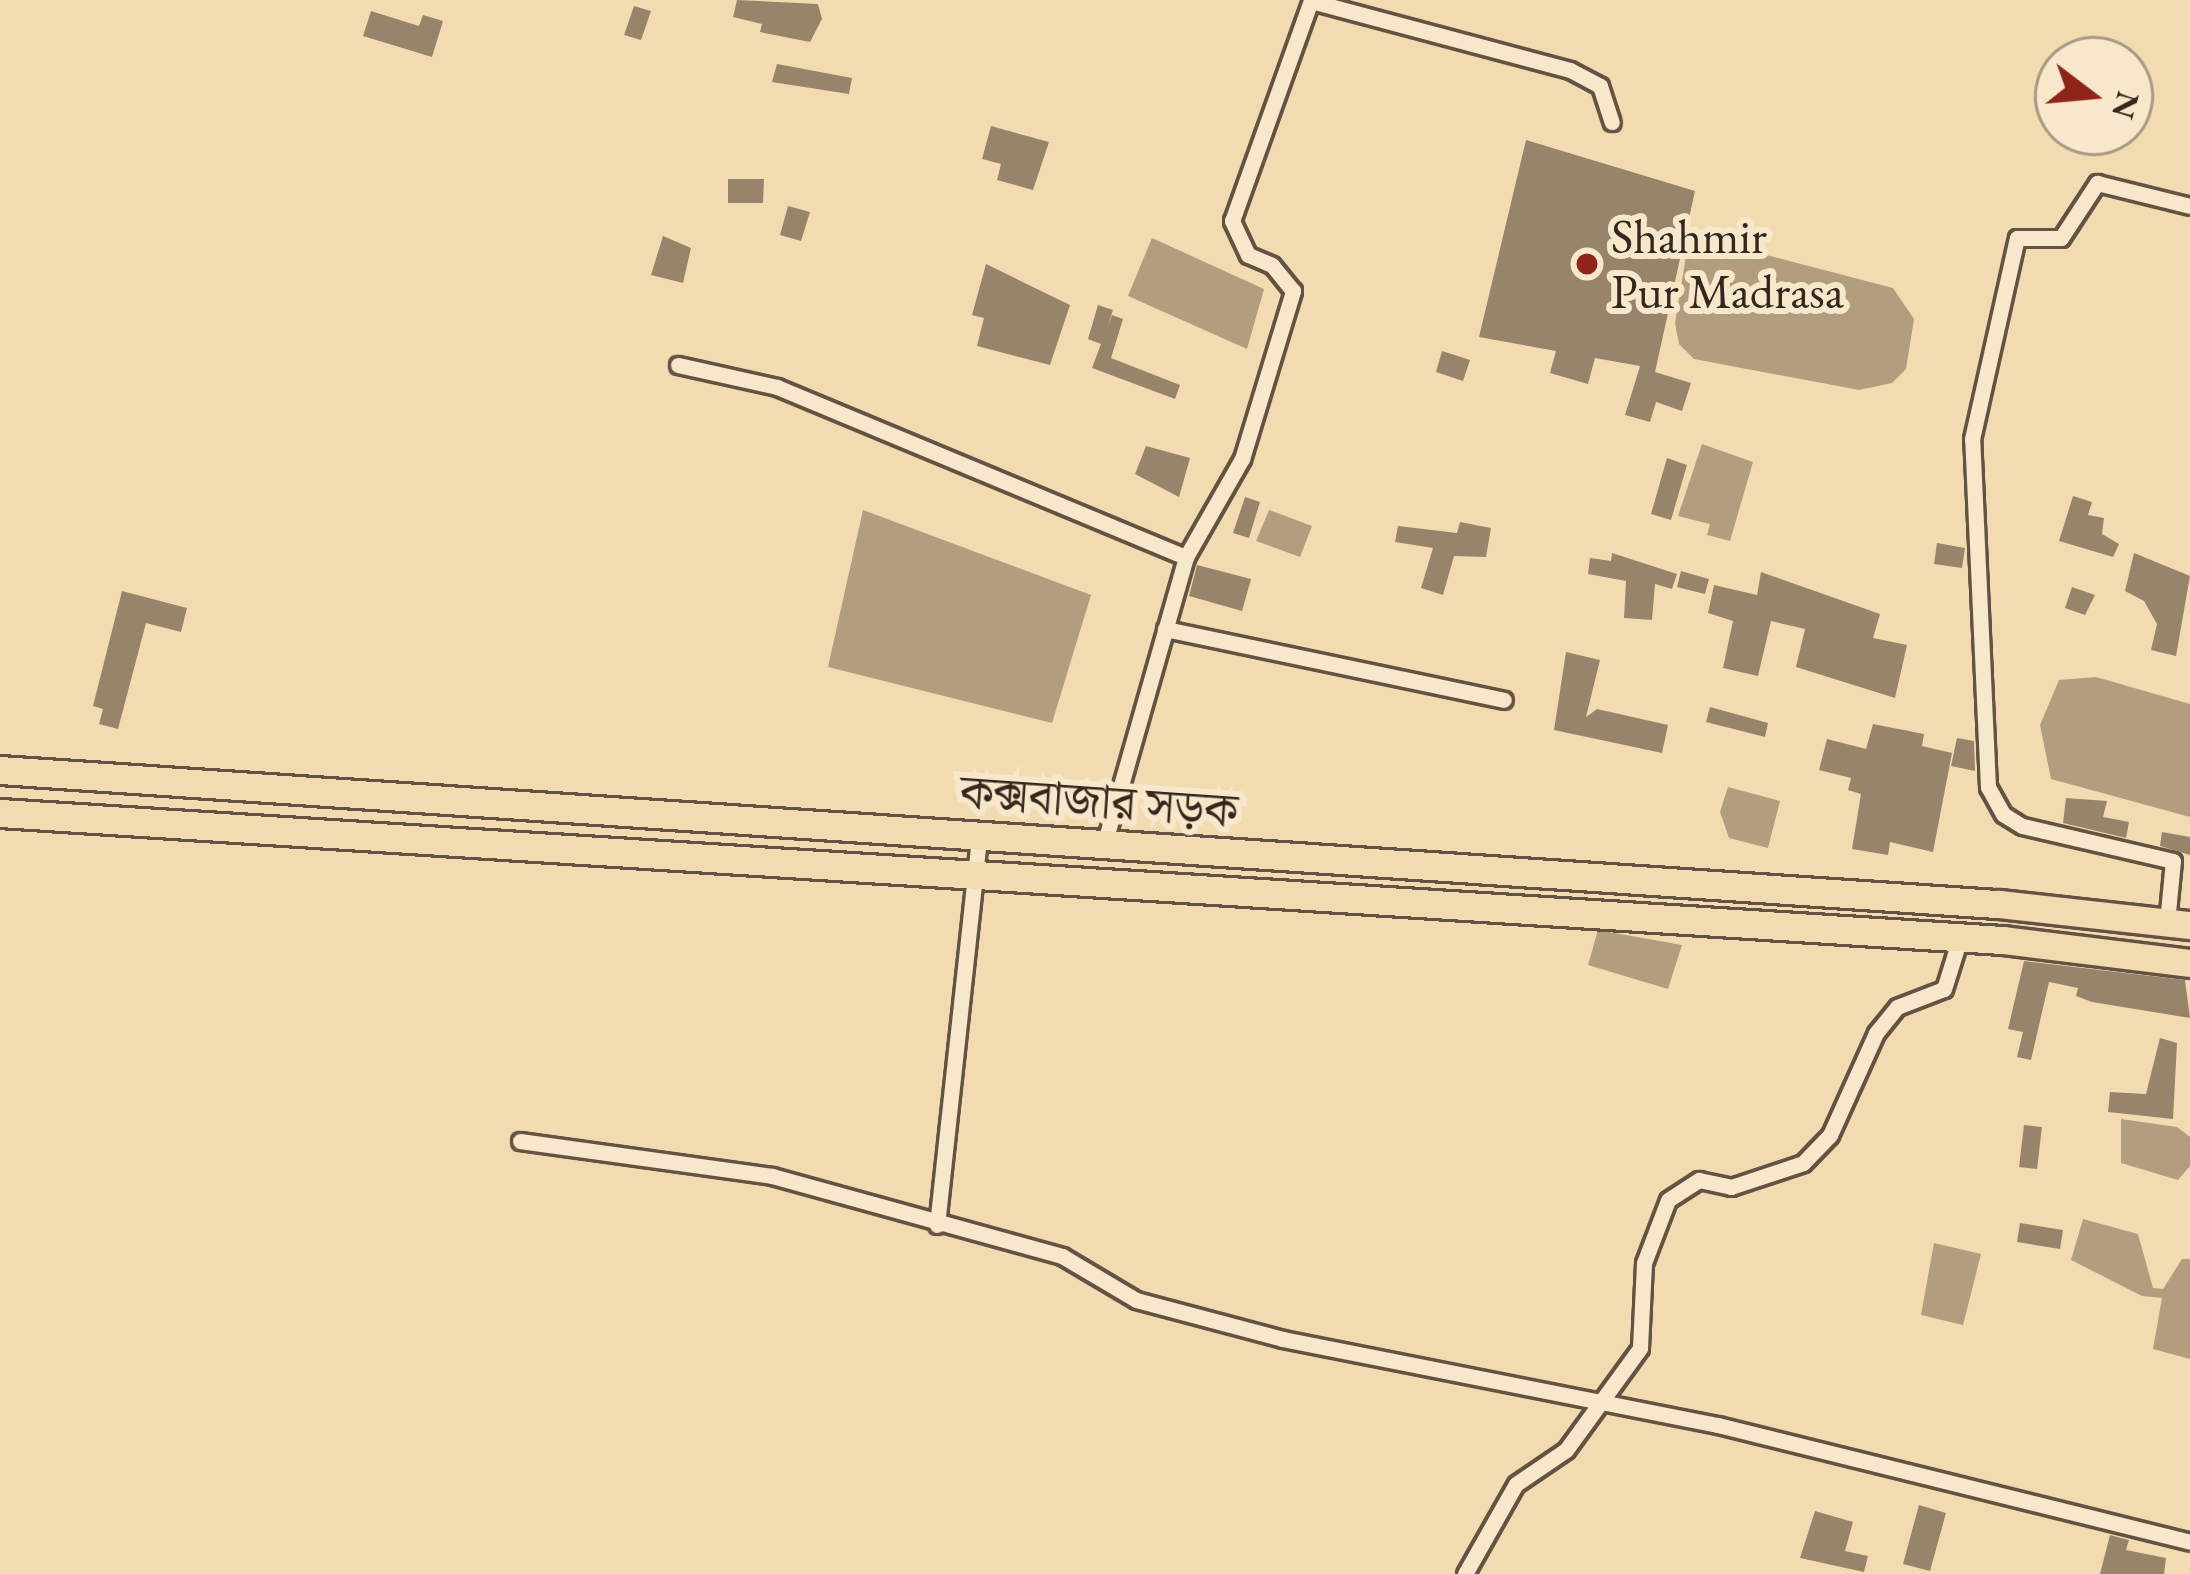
<!DOCTYPE html>
<meta charset="utf-8">
<style>
body{margin:0}
#map{position:relative;width:2190px;height:1574px;overflow:hidden;background:#f3dbb1;font-family:"EB Garamond","Noto Serif Bengali",serif}
div>[style]{position:absolute}
[style*='--x']{left:calc(var(--x)*1px);top:calc(var(--y)*1px);width:calc(var(--w)*1px);rotate:calc(var(--a)*1deg)}
.water>*{inset:0;background:#b29d7f}
.building>*{inset:0;background:#98846a}
.roads{filter:drop-shadow(3px 0 #645343) drop-shadow(-3px 0 #645343) drop-shadow(0 3px #645343) drop-shadow(0 -3px #645343)}
.minor>*{height:15px;margin:-7.5px;padding:0 7.5px;transform-origin:7.5px;border-radius:7.5px;background:#f7e8cc}
.trunk>*{height:27px;margin:-13.5px;padding:0 13.5px;transform-origin:13.5px;border-radius:13.5px;background:#f3dbb1}
.dots>*{width:33px;height:33px;translate:-50% -50%;box-sizing:border-box;border:6px solid #f7e8cc;border-radius:50%}
span{translate:-50% -50%;white-space:nowrap;text-align:center;line-height:1.15;-webkit-text-stroke:12px #f7e8cc;paint-order:stroke}
.poi-label{font-size:48px;color:#35261e}
.left{translate:0 -50%;text-align:left}
.street-label{font-size:48px;color:#35261e}
.north{position:absolute;left:2034px;top:36px;width:120px;height:120px;box-sizing:border-box;background:#f7e8cc;border:3px solid #a99a86;border-radius:50%;rotate:106deg;font-size:33px;font-weight:700;line-height:48px;text-align:center;color:#35261e}
.north::after{content:'';display:block;margin:auto;width:42px;height:54px;background:#8f2418;clip-path:polygon(50% 0,100% 100%,50% 72%,0 100%)}
</style>
<div id="map">
<div class="water">
<i style="clip-path:polygon(1152px 238px,1264px 289px,1247px 349px,1128px 296px)"></i>
<i style="clip-path:polygon(1701px 238px,1893px 288px,1914px 319px,1906px 369px,1892px 383px,1859px 390px,1694px 359px,1679px 344px,1675px 323px,1687px 250px)"></i>
<i style="clip-path:polygon(1702px 444px,1753px 462px,1730px 541px,1707px 535px,1710px 524px,1678px 516px)"></i>
<i style="clip-path:polygon(863px 510px,1091px 595px,1052px 723px,828px 667px)"></i>
<i style="clip-path:polygon(1269px 510px,1312px 526px,1300px 557px,1256px 541px)"></i>
<i style="clip-path:polygon(2096px 677px,2190px 704px,2190px 817px,2051px 779px,2040px 725px,2059px 680px)"></i>
<i style="clip-path:polygon(1728px 787px,1780px 801px,1768px 848px,1729px 838px,1720px 812px)"></i>
<i style="clip-path:polygon(1598px 930px,1682px 945px,1668px 989px,1588px 965px)"></i>
<i style="clip-path:polygon(2121px 1119px,2177px 1127px,2190px 1137px,2190px 1166px,2178px 1180px,2121px 1163px)"></i>
<i style="clip-path:polygon(2083px 1219px,2138px 1234px,2153px 1288px,2163px 1289px,2182px 1259px,2190px 1259px,2190px 1359px,2153px 1349px,2162px 1298px,2142px 1296px,2071px 1260px)"></i>
<i style="clip-path:polygon(1934px 1243px,1981px 1254px,1963px 1325px,1921px 1315px)"></i>
</div>
<div class="building">
<i style="clip-path:polygon(737px 0,818px 4px,822px 19px,810px 42px,760px 32px,762px 24px,733px 17px)"></i>
<i style="clip-path:polygon(634px 6px,651px 11px,641px 40px,624px 35px)"></i>
<i style="clip-path:polygon(371px 11px,419px 26px,423px 15px,443px 21px,432px 57px,363px 36px)"></i>
<i style="clip-path:polygon(777px 64px,852px 78px,849px 94px,772px 82px)"></i>
<i style="clip-path:polygon(991px 126px,1049px 142px,1033px 190px,997px 180px,1001px 164px,982px 159px)"></i>
<i style="clip-path:polygon(1526px 140px,1695px 191px,1655px 372px,1691px 383px,1682px 411px,1656px 402px,1650px 422px,1625px 415px,1640px 366px,1595px 358px,1588px 384px,1550px 373px,1556px 351px,1479px 337px)"></i>
<i style="clip-path:polygon(728px 179px,764px 179px,763px 203px,728px 203px)"></i>
<i style="clip-path:polygon(788px 206px,810px 212px,801px 241px,780px 235px)"></i>
<i style="clip-path:polygon(663px 236px,691px 248px,683px 283px,651px 275px)"></i>
<i style="clip-path:polygon(986px 264px,1070px 305px,1050px 365px,977px 346px,984px 318px,972px 315px)"></i>
<i style="clip-path:polygon(1098px 305px,1113px 310px,1107px 328px,1112px 315px,1123px 319px,1111px 358px,1180px 385px,1175px 399px,1092px 368px,1101px 344px,1088px 339px)"></i>
<i style="clip-path:polygon(1442px 351px,1470px 360px,1463px 381px,1436px 372px)"></i>
<i style="clip-path:polygon(1146px 446px,1190px 458px,1179px 497px,1135px 474px)"></i>
<i style="clip-path:polygon(1667px 458px,1687px 465px,1671px 520px,1651px 514px)"></i>
<i style="clip-path:polygon(2073px 496px,2092px 502px,2088px 515px,2104px 518px,2102px 534px,2119px 544px,2113px 557px,2059px 541px)"></i>
<i style="clip-path:polygon(1245px 497px,1260px 502px,1249px 538px,1233px 533px)"></i>
<i style="clip-path:polygon(1460px 522px,1491px 528px,1486px 557px,1454px 556px,1443px 595px,1421px 588px,1433px 548px,1395px 542px,1398px 526px,1457px 533px)"></i>
<i style="clip-path:polygon(1937px 543px,1965px 548px,1962px 568px,1934px 564px)"></i>
<i style="clip-path:polygon(1612px 553px,1677px 574px,1672px 589px,1655px 584px,1652px 620px,1624px 618px,1626px 581px,1588px 574px,1590px 558px,1611px 561px)"></i>
<i style="clip-path:polygon(2134px 553px,2190px 576px,2176px 656px,2151px 650px,2157px 624px,2144px 601px,2125px 591px)"></i>
<i style="clip-path:polygon(1197px 565px,1251px 579px,1242px 611px,1189px 596px)"></i>
<i style="clip-path:polygon(1681px 571px,1709px 579px,1705px 594px,1677px 587px)"></i>
<i style="clip-path:polygon(1761px 572px,1880px 614px,1873px 638px,1907px 645px,1895px 698px,1796px 667px,1805px 629px,1771px 621px,1758px 676px,1723px 668px,1733px 621px,1708px 613px,1714px 585px,1757px 595px)"></i>
<i style="clip-path:polygon(2072px 587px,2095px 595px,2085px 615px,2065px 608px)"></i>
<i style="clip-path:polygon(122px 591px,187px 608px,181px 632px,146px 623px,118px 729px,99px 724px,103px 709px,93px 706px)"></i>
<i style="clip-path:polygon(1566px 652px,1600px 660px,1586px 717px,1597px 709px,1668px 725px,1662px 753px,1554px 730px)"></i>
<i style="clip-path:polygon(1710px 707px,1768px 723px,1765px 737px,1706px 722px)"></i>
<i style="clip-path:polygon(1873px 724px,1924px 734px,1922px 746px,1952px 753px,1933px 852px,1890px 842px,1888px 855px,1852px 849px,1861px 794px,1848px 790px,1851px 778px,1819px 770px,1827px 739px,1866px 749px)"></i>
<i style="clip-path:polygon(1957px 738px,1974px 741px,1975px 771px,1951px 766px)"></i>
<i style="clip-path:polygon(2066px 798px,2107px 801px,2103px 817px,2129px 822px,2126px 838px,2063px 823px)"></i>
<i style="clip-path:polygon(2162px 832px,2190px 837px,2190px 855px,2160px 846px)"></i>
<i style="clip-path:polygon(2024px 961px,2185px 980px,2190px 1018px,2092px 1002px,2076px 996px,2078px 988px,2049px 982px,2031px 1060px,2017px 1057px,2023px 1032px,2008px 1029px)"></i>
<i style="clip-path:polygon(2160px 1038px,2177px 1043px,2173px 1119px,2108px 1112px,2110px 1092px,2146px 1094px)"></i>
<i style="clip-path:polygon(2024px 1125px,2042px 1127px,2037px 1169px,2019px 1167px)"></i>
<i style="clip-path:polygon(2020px 1223px,2063px 1230px,2060px 1249px,2017px 1242px)"></i>
<i style="clip-path:polygon(1919px 1505px,1946px 1513px,1930px 1571px,1903px 1564px)"></i>
<i style="clip-path:polygon(1815px 1511px,1853px 1522px,1845px 1551px,1868px 1556px,1864px 1572px,1800px 1558px)"></i>
<i style="clip-path:polygon(2110px 1535px,2129px 1540px,2126px 1550px,2166px 1558px,2164px 1574px,2100px 1574px)"></i>
</div>
<div class="roads">
<div class="minor">
<i style="--x:1311;--y:1;--w:268;--a:14.9"></i>
<i style="--x:1570;--y:70;--w:34;--a:28"></i>
<i style="--x:1600;--y:86;--w:38;--a:72"></i>
<i style="--x:678;--y:365;--w:101;--a:12.5"></i>
<i style="--x:777;--y:387;--w:443;--a:22.6"></i>
<i style="--x:1165;--y:629;--w:346;--a:11.8"></i>
<i style="--x:1104;--y:845;--w:299;--a:-74.1"></i>
<i style="--x:1186;--y:557;--w:113;--a:-60.3"></i>
<i style="--x:1242;--y:459;--w:176;--a:-73.1"></i>
<i style="--x:1293;--y:291;--w:33;--a:-129"></i>
<i style="--x:1272;--y:265;--w:26;--a:-157"></i>
<i style="--x:1248;--y:255;--w:38;--a:-115"></i>
<i style="--x:1232;--y:221;--w:235;--a:-70.3"></i>
<i style="--x:2167;--y:922;--w:61;--a:-84.4"></i>
<i style="--x:2173;--y:861;--w:155;--a:-166.9"></i>
<i style="--x:2022;--y:826;--w:22;--a:-148"></i>
<i style="--x:2003;--y:814;--w:31;--a:-119"></i>
<i style="--x:1988;--y:787;--w:348;--a:-92.6"></i>
<i style="--x:1972;--y:439;--w:206;--a:-77.4"></i>
<i style="--x:2017;--y:238;--w:44;--a:0"></i>
<i style="--x:2061;--y:238;--w:66;--a:-56.8"></i>
<i style="--x:2097;--y:183;--w:96;--a:13.9"></i>
<i style="--x:520;--y:1141;--w:254;--a:7.9"></i>
<i style="--x:772;--y:1176;--w:301;--a:15.4"></i>
<i style="--x:1062;--y:1256;--w:86;--a:30.7"></i>
<i style="--x:1136;--y:1300;--w:152;--a:14.9"></i>
<i style="--x:1283;--y:1339;--w:443;--a:11.2"></i>
<i style="--x:1718;--y:1425;--w:486;--a:13.9"></i>
<i style="--x:937;--y:1225;--w:390;--a:-83.8"></i>
<i style="--x:1465;--y:1574;--w:103;--a:-60.5"></i>
<i style="--x:1516;--y:1484;--w:60;--a:-34.2"></i>
<i style="--x:1566;--y:1450;--w:126;--a:-54"></i>
<i style="--x:1640;--y:1348;--w:85;--a:-87.3"></i>
<i style="--x:1644;--y:1263;--w:67;--a:-69.1"></i>
<i style="--x:1668;--y:1200;--w:37;--a:-33"></i>
<i style="--x:1699;--y:1180;--w:33;--a:12"></i>
<i style="--x:1731;--y:1187;--w:76;--a:-18.4"></i>
<i style="--x:1803;--y:1163;--w:39;--a:-46"></i>
<i style="--x:1830;--y:1135;--w:112;--a:-65.7"></i>
<i style="--x:1876;--y:1033;--w:33;--a:-51"></i>
<i style="--x:1897;--y:1007;--w:50;--a:-21"></i>
<i style="--x:1944;--y:989;--w:53;--a:-72.6"></i>
</div>
<div class="trunk">
<i style="--x:0;--y:770;--w:2003;--a:3.84"></i>
<i style="--x:1999;--y:904;--w:192;--a:6.3"></i>
<i style="--x:0;--y:813;--w:2007;--a:3.63"></i>
<i style="--x:2003;--y:940;--w:188;--a:7"></i>
</div>
</div>
<div class="dots">
<i style="left:1587px;top:264px;background:#8f2418"></i>
</div>
<div class="poi-label">
<span class="left" style="left:1611px;top:264px">Shahmir<br>Pur Madrasa</span>
</div>
<div class="street-label">
<span style="left:1099px;top:801px;rotate:4deg">কক্সবাজার সড়ক</span>
</div>
<div class="north">N</div>
</div>
